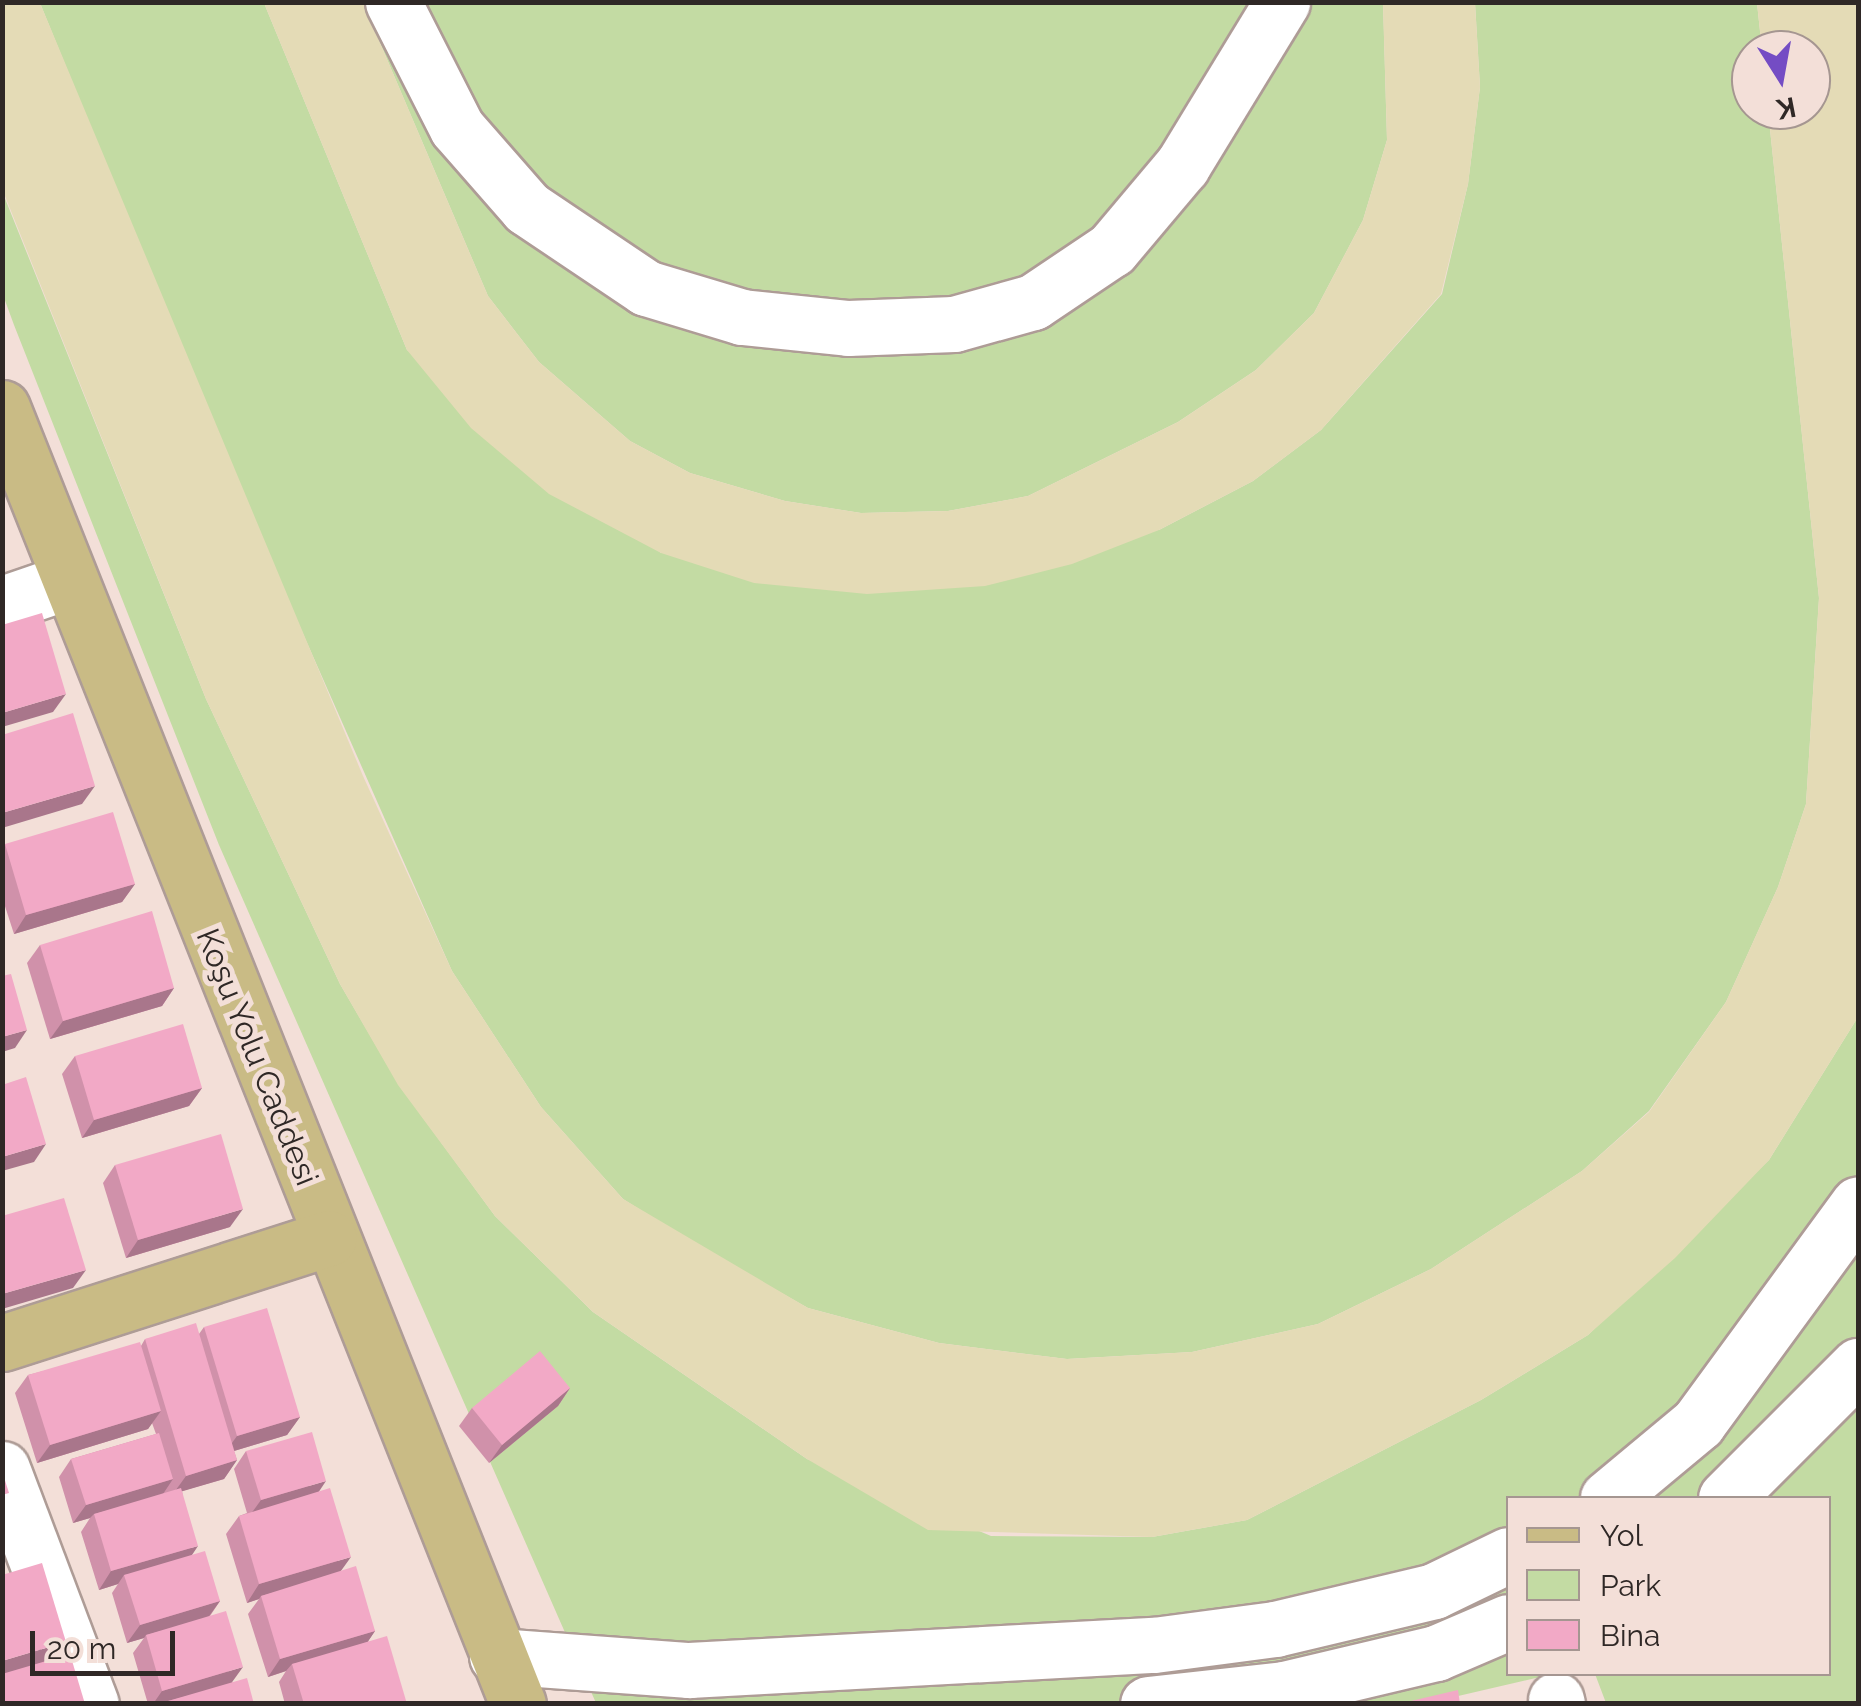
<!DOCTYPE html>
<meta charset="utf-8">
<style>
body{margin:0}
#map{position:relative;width:1861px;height:1706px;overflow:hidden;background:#f3dfd8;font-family:Raleway,sans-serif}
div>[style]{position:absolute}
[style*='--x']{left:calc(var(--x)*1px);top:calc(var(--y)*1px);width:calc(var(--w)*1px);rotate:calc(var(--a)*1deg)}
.green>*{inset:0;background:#c3dba3}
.sand>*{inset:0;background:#e4dbb6}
.roads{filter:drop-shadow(2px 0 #ae9c96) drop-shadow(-2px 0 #ae9c96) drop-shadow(0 2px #ae9c96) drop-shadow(0 -2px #ae9c96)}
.minor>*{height:55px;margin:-27.5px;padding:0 27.5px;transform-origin:27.5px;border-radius:27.5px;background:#fff}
.major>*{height:55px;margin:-27.5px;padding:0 27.5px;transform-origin:27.5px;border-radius:27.5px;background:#c9bb85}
.wall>*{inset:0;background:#d091aa}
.shaded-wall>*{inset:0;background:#a9768b}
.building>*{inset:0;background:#f2a9c6}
span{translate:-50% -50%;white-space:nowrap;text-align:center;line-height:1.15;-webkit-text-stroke:10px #f3dfd8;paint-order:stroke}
.street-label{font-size:32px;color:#2f2826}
.frame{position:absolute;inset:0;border:5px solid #2f2826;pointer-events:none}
.legend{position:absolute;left:1506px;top:1496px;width:325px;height:180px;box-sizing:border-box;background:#f3dfd8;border:2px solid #a59691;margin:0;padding:12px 18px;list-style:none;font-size:30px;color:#2f2826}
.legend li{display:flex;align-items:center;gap:20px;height:50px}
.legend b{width:50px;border:2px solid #a59691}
.north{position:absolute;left:1731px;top:30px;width:100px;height:100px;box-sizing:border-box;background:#f3dfd8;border:2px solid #a59691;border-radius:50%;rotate:169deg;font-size:28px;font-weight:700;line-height:40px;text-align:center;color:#2f2826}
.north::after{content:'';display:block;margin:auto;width:35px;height:45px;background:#744cc4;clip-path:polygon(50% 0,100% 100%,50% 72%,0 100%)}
.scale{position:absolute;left:30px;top:1631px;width:145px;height:45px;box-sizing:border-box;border:5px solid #2f2826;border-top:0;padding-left:12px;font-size:30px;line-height:35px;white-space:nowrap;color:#2f2826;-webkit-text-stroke:8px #f3dfd8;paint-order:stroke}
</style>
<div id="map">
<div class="green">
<i style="clip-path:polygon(40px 3px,264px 3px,407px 350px,661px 553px,1159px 530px,1253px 481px,1321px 430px,1442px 294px,1468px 184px,1480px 87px,1475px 3px,1757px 3px,1762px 50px,1751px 50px,1751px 110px,1768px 110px,1819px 598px,1806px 804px,1778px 887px,1726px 1002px,1649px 1111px,1582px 1171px,1431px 1269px,1318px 1324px,1192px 1352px,1067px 1359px,939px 1343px,808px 1308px,698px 1246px,623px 1199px,541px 1107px,452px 971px,228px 464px)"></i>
<i style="clip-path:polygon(363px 3px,1383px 3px,1387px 140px,1363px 220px,1314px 313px,1256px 370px,1178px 422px,1028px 496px,948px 511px,861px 513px,785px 501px,690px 473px,630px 441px,539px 362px,488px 296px)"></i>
<i style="clip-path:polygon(2px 191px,206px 699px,340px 984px,399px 1085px,495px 1216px,593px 1312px,807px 1459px,991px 1536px,1152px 1537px,1247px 1520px,1481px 1400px,1588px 1335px,1769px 1160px,1858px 1017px,1858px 1703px,1606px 1703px,1595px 1674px,1828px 1674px,1828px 1498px,1508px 1498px,1508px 1674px,1553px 1674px,1428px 1703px,596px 1703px,219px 845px,14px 325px,3px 295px)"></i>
</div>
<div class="sand">
<i style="clip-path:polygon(3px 2px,40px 3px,363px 776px,452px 971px,541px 1107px,623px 1199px,808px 1308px,939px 1343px,1067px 1359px,1192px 1352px,1318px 1324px,1431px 1269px,1582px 1171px,1649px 1112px,1726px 1002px,1778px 887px,1806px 804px,1819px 598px,1768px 110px,1811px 110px,1811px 50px,1762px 50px,1757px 3px,1858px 3px,1858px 1017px,1769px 1160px,1675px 1258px,1588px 1335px,1481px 1400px,1247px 1520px,1152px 1537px,928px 1530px,807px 1459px,593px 1312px,495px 1216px,398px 1085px,340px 984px,206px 699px,3px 191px)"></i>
<i style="clip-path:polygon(264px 3px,363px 3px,488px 296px,539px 362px,630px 441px,690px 473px,785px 501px,861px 513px,948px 511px,1028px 496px,1178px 422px,1256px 370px,1314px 313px,1363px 220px,1387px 140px,1383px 3px,1475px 3px,1480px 87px,1468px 184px,1441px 294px,1321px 430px,1253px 481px,1159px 530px,1072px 564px,985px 586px,867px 594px,754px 583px,661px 553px,549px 494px,471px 428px,407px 350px)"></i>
</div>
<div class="roads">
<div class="minor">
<i style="--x:393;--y:2;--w:141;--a:63.1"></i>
<i style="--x:457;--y:128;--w:106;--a:48.8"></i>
<i style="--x:527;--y:208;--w:143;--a:33.9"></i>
<i style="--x:646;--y:288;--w:100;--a:16.8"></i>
<i style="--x:742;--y:317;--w:107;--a:5.9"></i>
<i style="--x:848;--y:328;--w:106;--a:-2.2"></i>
<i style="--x:954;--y:324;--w:82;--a:-15.6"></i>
<i style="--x:1033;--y:302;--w:95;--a:-33.9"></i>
<i style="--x:1112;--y:249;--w:109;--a:-49.9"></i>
<i style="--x:1182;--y:166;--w:192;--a:-58.6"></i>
<i style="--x:2;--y:604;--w:71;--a:-18.9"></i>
<i style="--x:2;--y:1469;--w:251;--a:69.3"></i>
<i style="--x:1608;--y:1498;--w:117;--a:-39.8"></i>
<i style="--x:1698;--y:1423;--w:271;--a:-53.8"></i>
<i style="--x:1726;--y:1498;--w:187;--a:-45"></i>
<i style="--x:497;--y:1656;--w:193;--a:4.2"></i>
<i style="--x:689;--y:1670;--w:466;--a:-3.1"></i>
<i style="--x:1154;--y:1645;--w:122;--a:-7.5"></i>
<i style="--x:1275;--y:1629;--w:163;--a:-13.4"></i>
<i style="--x:1434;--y:1591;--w:82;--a:-25.9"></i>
<i style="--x:1556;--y:1700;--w:4;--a:76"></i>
<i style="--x:1148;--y:1704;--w:137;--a:-6.3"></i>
<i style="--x:1284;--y:1689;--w:156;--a:-13.3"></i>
<i style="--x:1436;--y:1653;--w:78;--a:-23.3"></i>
</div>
<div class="major">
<i style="--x:2;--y:408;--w:1395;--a:68.29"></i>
<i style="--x:2;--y:1343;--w:343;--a:-17.8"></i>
</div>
</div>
<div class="wall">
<i style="clip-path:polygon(5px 844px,135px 884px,122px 902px,14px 934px,2px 897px,2px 847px)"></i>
<i style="clip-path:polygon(40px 945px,174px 988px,162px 1006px,50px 1039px,27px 963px)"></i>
<i style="clip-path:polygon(75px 1056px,202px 1088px,189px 1106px,82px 1138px,62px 1074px)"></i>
<i style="clip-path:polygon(115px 1165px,230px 1227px,126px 1258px,103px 1183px)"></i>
<i style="clip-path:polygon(204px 1327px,300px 1417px,287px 1435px,234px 1451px,237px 1460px,224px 1479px,182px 1491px,192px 1555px,220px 1601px,210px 1616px,232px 1682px,254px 1704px,148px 1704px,133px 1653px,144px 1638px,127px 1643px,112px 1593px,118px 1584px,99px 1590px,81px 1532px,90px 1518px,73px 1523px,59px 1477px,71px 1459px,156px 1434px,152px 1423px,148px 1429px,37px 1463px,15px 1393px,28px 1375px,141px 1346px,145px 1339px,199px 1334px)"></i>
<i style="clip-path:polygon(570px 1388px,558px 1406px,489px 1463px,459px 1426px,472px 1408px)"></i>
<i style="clip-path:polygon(246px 1451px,319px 1492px,341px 1571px,375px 1631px,368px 1641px,407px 1704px,285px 1704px,279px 1682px,286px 1671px,268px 1677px,248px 1614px,259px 1599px,247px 1603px,226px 1534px,239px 1516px,247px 1513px,234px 1469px)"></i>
</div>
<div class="shaded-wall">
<i style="clip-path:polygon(66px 694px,53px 712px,2px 727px,2px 713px)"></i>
<i style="clip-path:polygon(95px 786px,82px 804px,2px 828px,2px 813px)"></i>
<i style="clip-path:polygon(135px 884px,122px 902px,14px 934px,26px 915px)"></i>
<i style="clip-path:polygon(174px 988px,162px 1006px,50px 1039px,63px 1021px)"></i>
<i style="clip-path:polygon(27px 1030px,15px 1048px,2px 1052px,2px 1037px)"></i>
<i style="clip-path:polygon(202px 1088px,189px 1106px,82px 1138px,94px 1120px)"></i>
<i style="clip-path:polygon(46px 1144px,34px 1162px,2px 1171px,2px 1157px)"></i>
<i style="clip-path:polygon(243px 1209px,230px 1227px,126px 1258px,138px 1240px)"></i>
<i style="clip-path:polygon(86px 1270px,73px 1288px,2px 1309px,2px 1294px)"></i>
<i style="clip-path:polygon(570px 1388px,558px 1406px,489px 1463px,502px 1445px)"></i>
<i style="clip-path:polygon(161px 1411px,148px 1429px,37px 1463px,50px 1445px)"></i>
<i style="clip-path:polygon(300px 1417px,287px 1435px,224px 1454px,237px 1436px)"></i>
<i style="clip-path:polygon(237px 1460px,224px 1479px,173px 1494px,186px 1476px)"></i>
<i style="clip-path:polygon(173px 1479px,161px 1497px,94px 1514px,90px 1518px,73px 1523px,86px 1505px)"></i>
<i style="clip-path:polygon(326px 1481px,314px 1499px,248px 1518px,261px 1500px)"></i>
<i style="clip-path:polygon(198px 1546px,186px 1564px,124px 1575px,118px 1584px,99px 1590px,111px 1571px)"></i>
<i style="clip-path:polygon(351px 1557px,338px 1575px,261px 1596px,259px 1599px,247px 1603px,259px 1584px)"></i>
<i style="clip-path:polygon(220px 1601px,207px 1619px,146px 1635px,144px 1638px,127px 1643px,140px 1625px)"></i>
<i style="clip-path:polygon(375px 1631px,363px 1649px,292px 1664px,286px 1671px,268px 1677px,280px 1659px)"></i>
<i style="clip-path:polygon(66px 1642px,53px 1661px,2px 1676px,2px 1661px)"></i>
<i style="clip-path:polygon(243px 1667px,230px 1685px,168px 1701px,166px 1704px,153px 1704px,162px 1691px)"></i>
</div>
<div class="building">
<i style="clip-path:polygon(42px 613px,66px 694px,2px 713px,2px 625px)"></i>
<i style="clip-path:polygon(73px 713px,95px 786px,2px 813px,2px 735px)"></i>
<i style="clip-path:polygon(113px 812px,135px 884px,26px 915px,5px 844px)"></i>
<i style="clip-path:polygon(152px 911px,174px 988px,63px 1021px,40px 945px)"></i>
<i style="clip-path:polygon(11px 974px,27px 1030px,2px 1037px,2px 976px)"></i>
<i style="clip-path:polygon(183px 1024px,202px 1088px,94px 1120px,75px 1056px)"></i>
<i style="clip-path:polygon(26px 1077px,46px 1144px,2px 1157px,2px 1085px)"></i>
<i style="clip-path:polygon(221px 1134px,243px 1209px,138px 1240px,115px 1165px)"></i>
<i style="clip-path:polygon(64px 1198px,86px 1270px,2px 1294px,2px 1216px)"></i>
<i style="clip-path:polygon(267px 1308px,300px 1417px,237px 1436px,204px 1327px)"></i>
<i style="clip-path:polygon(196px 1323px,237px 1460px,186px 1476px,145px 1339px)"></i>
<i style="clip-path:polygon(140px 1342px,161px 1411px,50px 1445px,28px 1375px)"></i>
<i style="clip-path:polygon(540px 1351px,570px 1388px,502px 1445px,472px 1408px)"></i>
<i style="clip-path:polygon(312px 1432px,326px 1481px,261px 1500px,246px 1451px)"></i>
<i style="clip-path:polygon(159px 1433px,173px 1479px,86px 1505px,71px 1459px)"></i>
<i style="clip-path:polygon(2px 1471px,9px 1493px,2px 1495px)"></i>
<i style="clip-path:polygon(181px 1488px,198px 1546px,111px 1571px,94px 1514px)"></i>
<i style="clip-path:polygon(330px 1488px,351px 1557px,259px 1584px,239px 1516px)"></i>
<i style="clip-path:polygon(205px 1551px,220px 1601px,140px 1625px,124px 1575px)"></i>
<i style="clip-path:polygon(42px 1563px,66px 1642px,2px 1661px,2px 1575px)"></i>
<i style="clip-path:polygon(356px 1566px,375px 1631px,280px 1659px,261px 1596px)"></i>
<i style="clip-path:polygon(226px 1611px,243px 1667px,162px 1691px,146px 1635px)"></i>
<i style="clip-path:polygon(387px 1636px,407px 1704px,304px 1704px,292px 1664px)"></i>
<i style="clip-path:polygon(70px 1654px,85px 1704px,2px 1704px,2px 1674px)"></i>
<i style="clip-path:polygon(247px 1678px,254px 1704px,168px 1704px,168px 1701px)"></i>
<i style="clip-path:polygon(1458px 1690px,1460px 1704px,1398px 1704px)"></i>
</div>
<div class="street-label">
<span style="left:257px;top:1057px;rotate:68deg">Koşu Yolu Caddesi</span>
</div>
<div class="frame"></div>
<ul class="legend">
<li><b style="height:12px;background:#c9bb85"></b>Yol</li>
<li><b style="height:28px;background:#c3dba3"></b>Park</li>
<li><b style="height:28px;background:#f2a9c6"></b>Bina</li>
</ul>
<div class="north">K</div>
<div class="scale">20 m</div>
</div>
